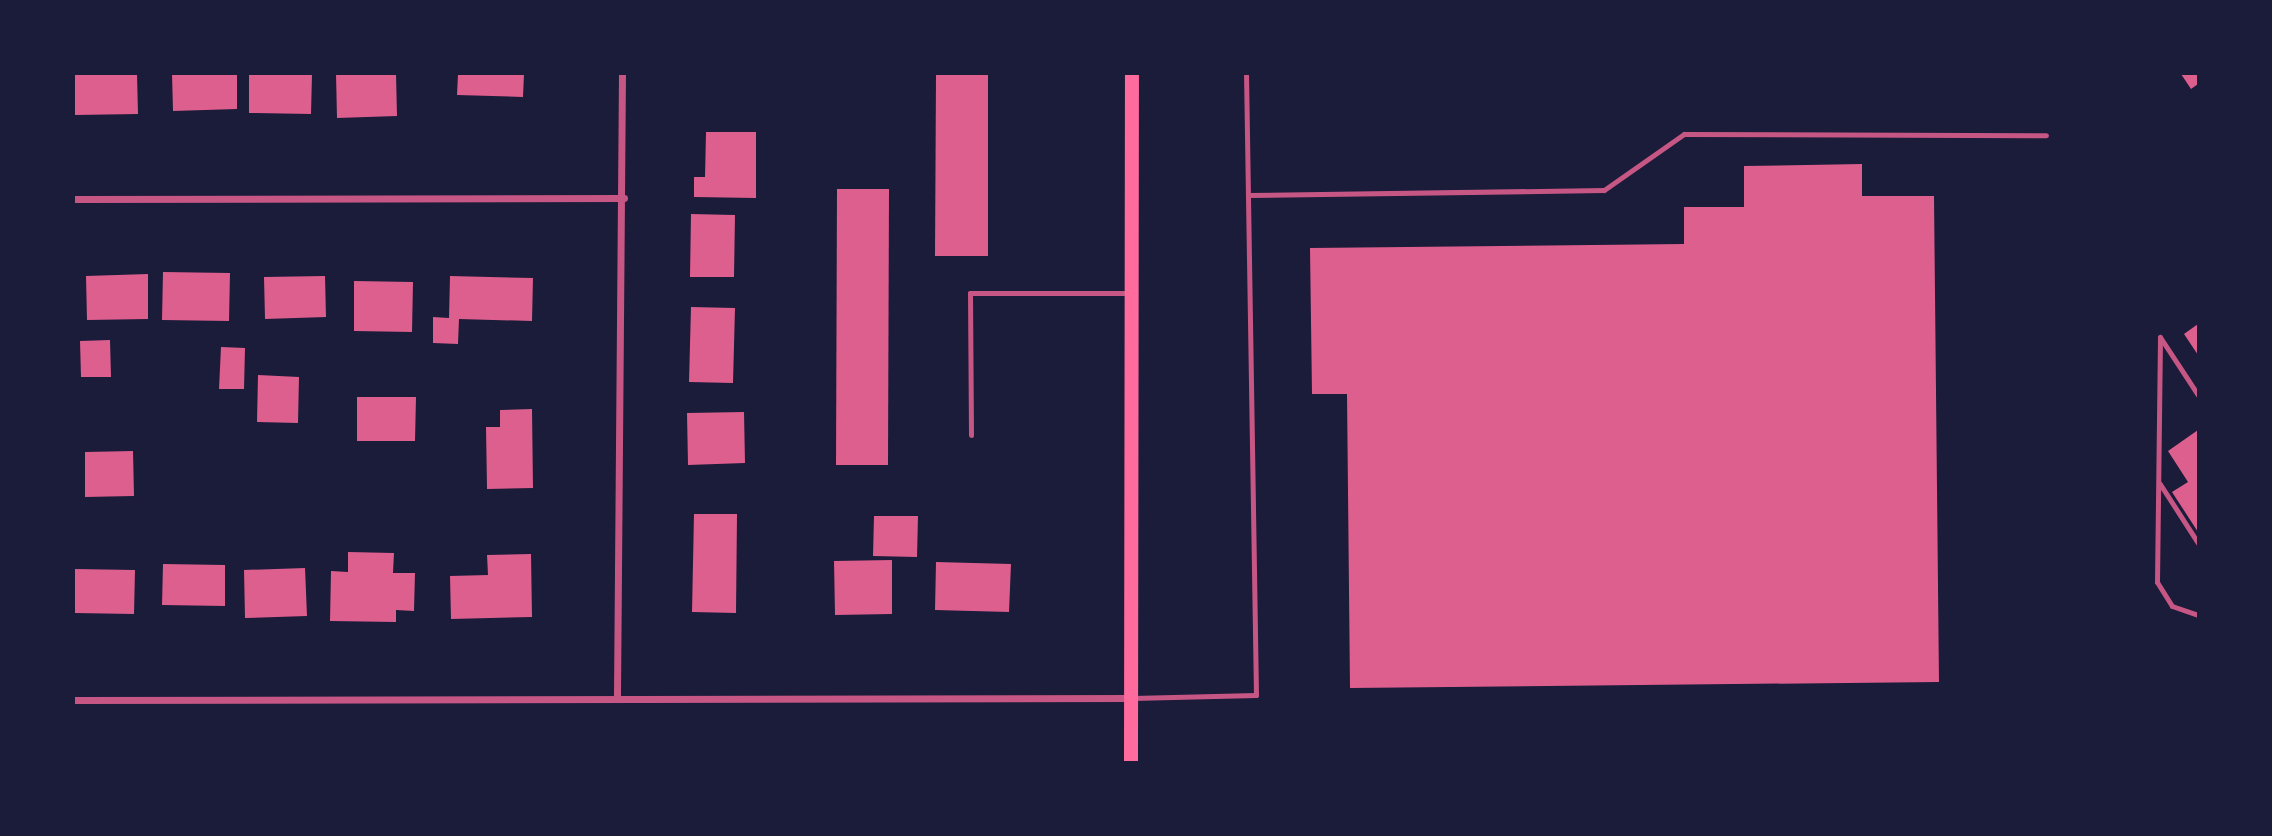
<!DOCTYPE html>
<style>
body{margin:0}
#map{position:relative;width:2272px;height:836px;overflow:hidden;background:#1b1b3a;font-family:"Space Grotesk",sans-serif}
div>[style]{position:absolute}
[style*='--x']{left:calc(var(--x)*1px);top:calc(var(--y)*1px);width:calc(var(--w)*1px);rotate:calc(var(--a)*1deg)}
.building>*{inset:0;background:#dd5f8e}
.service>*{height:5px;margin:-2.5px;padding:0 2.5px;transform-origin:2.5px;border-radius:2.5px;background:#c65784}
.minor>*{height:7px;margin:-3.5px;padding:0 3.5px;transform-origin:3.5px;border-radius:3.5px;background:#c65784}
.secondary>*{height:14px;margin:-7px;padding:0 7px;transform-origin:7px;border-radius:7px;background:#ff6b9d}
span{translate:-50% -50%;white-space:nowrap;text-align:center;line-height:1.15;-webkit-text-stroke:7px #1b1b3a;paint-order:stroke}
.frame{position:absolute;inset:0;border:75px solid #1b1b3a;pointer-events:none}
</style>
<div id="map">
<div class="building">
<i style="clip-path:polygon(74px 74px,137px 74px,138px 114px,75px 115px)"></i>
<i style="clip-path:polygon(172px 74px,237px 74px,237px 109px,173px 111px)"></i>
<i style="clip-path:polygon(249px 74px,312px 74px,311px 114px,249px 113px)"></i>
<i style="clip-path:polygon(336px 74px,396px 74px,397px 116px,337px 118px)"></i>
<i style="clip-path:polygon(458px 74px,524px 74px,523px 97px,457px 95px)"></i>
<i style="clip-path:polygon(936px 74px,988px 74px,988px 256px,935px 256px)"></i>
<i style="clip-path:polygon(2181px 74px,2198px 74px,2198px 84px,2191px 89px)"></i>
<i style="clip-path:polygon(706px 132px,756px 132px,756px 198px,694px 197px,694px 177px,705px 177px)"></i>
<i style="clip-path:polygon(1862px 164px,1862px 196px,1934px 196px,1939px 682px,1350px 688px,1347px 394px,1312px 394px,1310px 248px,1684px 244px,1684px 207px,1744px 207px,1744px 166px)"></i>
<i style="clip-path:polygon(837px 189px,889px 189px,888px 465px,836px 465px)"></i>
<i style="clip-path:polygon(691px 214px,735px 215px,734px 277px,690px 277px)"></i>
<i style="clip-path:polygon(163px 272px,230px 273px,229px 321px,162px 320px)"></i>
<i style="clip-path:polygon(148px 274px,148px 319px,87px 320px,86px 276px)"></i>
<i style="clip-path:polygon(325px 276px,326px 317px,265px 319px,264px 277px)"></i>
<i style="clip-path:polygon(450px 276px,533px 278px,532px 321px,459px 319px,458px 344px,433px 343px,433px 317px,449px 318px)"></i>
<i style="clip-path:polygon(354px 281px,413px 282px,412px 332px,354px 331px)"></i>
<i style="clip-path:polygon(691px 307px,735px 308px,733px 383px,689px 382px)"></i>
<i style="clip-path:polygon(2198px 324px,2198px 355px,2184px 334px)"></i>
<i style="clip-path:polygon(110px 340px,111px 377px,81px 377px,80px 341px)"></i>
<i style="clip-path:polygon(221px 347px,245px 348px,244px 389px,219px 389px)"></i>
<i style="clip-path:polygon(258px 375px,299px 377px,298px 423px,257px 422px)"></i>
<i style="clip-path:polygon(357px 397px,416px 397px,415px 441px,357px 441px)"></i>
<i style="clip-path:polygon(532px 409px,533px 488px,487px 489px,486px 427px,500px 427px,500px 410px)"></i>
<i style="clip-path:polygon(744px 412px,745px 463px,688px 465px,687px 413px)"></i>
<i style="clip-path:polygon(2198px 430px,2198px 532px,2172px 492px,2188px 482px,2168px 451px)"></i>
<i style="clip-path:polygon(133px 451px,134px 496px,85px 497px,85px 452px)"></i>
<i style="clip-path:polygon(694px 514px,737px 514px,736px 613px,692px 612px)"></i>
<i style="clip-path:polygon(874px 516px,918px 516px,917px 557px,873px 556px)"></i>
<i style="clip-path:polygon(348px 552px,394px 553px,393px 573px,415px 573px,414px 611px,396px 610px,396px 622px,330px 621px,331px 571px,348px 572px)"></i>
<i style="clip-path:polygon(531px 554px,532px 617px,451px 619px,450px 576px,488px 575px,487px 555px)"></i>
<i style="clip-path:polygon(892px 560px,892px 614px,835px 615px,834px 561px)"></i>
<i style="clip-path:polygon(936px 562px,1011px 564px,1009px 612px,935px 610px)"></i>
<i style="clip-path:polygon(163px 564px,225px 565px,225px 606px,162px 605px)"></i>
<i style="clip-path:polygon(305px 568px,307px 616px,245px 618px,244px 570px)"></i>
<i style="clip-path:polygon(74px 569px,135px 570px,134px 614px,74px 613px)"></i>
</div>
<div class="service">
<i style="--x:1248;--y:195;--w:356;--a:-0.8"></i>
<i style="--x:1604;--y:190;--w:98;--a:-35"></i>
<i style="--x:1684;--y:134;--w:362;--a:0.2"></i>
<i style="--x:2160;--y:337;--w:245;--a:90.7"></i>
<i style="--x:2157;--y:582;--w:28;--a:58"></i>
<i style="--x:2172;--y:606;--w:28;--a:19"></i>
<i style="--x:2160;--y:337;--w:69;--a:56.8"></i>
<i style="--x:971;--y:435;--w:142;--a:-90.4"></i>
<i style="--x:970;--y:293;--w:159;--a:0"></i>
<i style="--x:2160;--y:484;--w:70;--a:57.2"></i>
<i style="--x:1132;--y:698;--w:124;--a:-1.4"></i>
<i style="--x:1256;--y:695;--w:621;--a:-90.92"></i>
</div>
<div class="minor">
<i style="--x:74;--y:199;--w:550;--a:-0.1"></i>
<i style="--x:617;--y:695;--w:621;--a:-89.54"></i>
<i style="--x:74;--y:700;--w:1058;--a:-0.11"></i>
</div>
<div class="secondary">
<i style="--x:1131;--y:762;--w:688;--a:-89.92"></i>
</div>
<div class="frame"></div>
</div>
